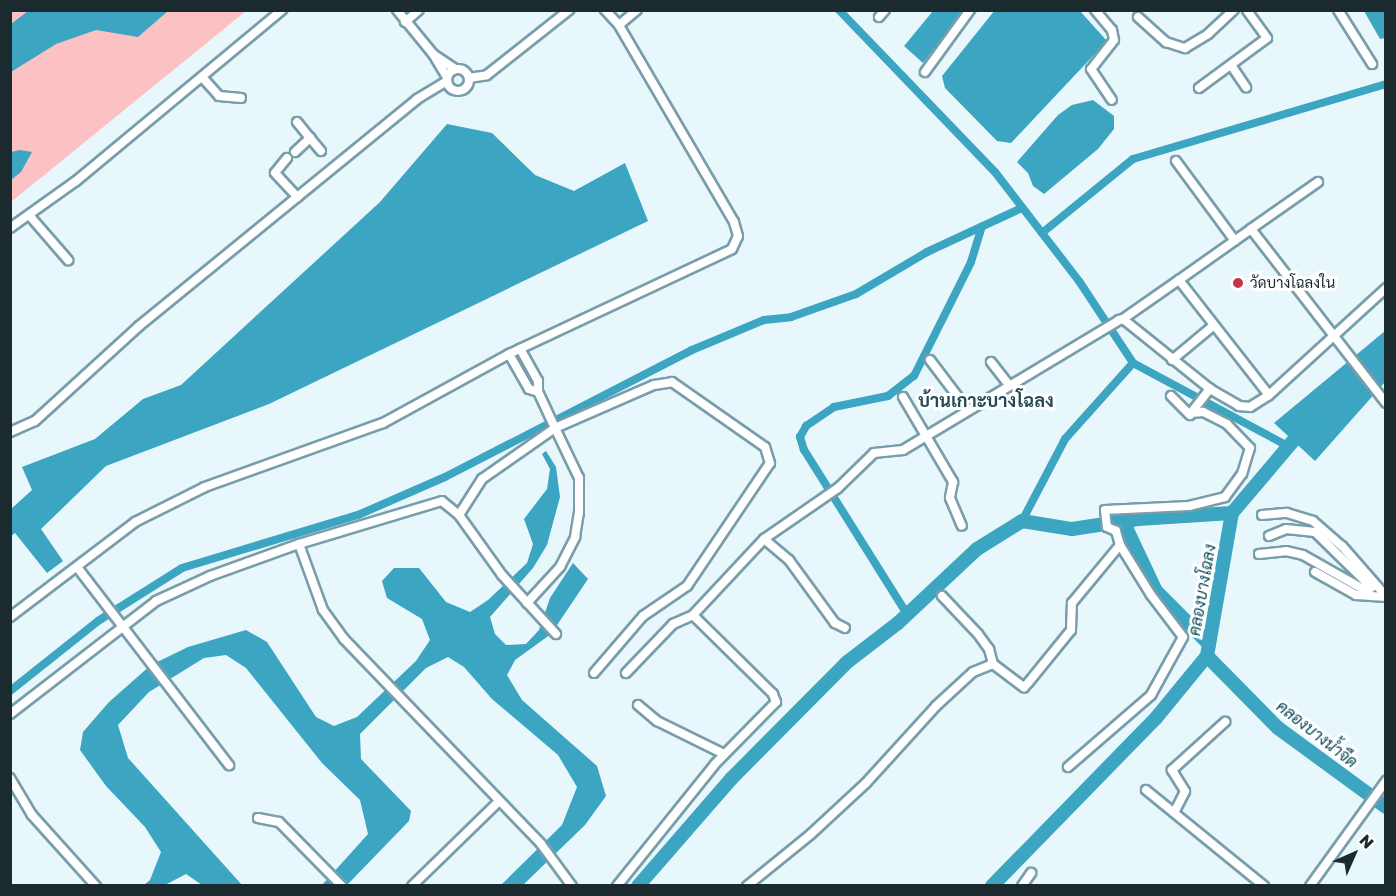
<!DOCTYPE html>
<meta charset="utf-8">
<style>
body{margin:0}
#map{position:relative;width:1396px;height:896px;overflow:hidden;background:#e7f7fc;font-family:"Golos Text",Sarabun,sans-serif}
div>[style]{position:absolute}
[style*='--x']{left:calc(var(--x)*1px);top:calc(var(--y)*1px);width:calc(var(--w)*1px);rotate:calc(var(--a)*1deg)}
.green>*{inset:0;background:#fcc1c2}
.water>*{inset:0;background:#3ba5c2}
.canal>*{height:8px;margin:-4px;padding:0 4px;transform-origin:4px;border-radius:4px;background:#3ba5c2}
.river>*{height:14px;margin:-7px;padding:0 7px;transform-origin:7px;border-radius:7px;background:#3ba5c2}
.roads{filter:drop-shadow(2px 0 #779eaa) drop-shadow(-2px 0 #779eaa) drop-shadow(0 2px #779eaa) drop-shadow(0 -2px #779eaa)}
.street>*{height:8px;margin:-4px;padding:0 4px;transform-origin:4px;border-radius:4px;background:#fff}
.street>.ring{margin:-4px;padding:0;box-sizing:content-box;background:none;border:8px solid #fff;border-radius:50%}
.dots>*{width:16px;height:16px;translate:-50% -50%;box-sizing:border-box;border:3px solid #fff;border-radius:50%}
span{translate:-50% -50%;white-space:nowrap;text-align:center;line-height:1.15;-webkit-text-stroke:6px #fff;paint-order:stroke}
.poi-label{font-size:15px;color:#1b2a2f}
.left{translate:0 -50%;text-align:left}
.water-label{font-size:16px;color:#0c4a59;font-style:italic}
.quarter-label{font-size:18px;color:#254954;font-weight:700}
.frame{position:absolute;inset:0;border:12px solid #1b2a2f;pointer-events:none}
.north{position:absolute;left:1324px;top:824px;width:60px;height:60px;-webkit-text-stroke:4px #fff;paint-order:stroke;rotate:45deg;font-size:16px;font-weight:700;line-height:24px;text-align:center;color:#1b2a2f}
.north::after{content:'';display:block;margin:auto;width:21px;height:27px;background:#1b2a2f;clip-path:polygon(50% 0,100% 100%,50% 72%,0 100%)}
</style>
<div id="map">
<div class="green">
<i style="clip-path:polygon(11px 11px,246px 11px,11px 202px)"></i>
</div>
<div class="water">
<i style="clip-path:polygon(995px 10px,1080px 11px,1107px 41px,1011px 143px,997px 141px,945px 88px,942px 76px)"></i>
<i style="clip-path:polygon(28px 11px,28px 10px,168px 11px,138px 37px,96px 30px,56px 44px,11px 72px,11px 24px)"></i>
<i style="clip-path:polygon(933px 11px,964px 11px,923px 63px,904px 46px)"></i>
<i style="clip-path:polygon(1364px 11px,1385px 11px,1385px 38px,1380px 39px)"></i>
<i style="clip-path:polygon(1093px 100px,1114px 116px,1114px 129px,1098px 149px,1044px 194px,1033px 186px,1028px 173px,1017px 162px,1058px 115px,1072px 105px)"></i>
<i style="clip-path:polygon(447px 124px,492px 133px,535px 175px,574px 191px,625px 163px,648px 221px,269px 404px,106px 466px,41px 529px,63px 561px,47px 573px,15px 533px,11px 536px,11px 509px,32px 490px,22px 467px,95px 439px,143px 399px,181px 385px,380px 202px)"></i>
<i style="clip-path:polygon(20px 150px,32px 152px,21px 172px,11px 180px,11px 152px)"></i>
<i style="clip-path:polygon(1385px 331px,1385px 382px,1315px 461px,1274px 423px)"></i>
<i style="clip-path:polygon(546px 451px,556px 467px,560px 497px,547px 545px,533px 568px,490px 617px,495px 634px,506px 645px,526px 644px,539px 630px,550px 598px,573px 563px,588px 579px,551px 634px,515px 660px,507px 675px,522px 700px,597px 766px,606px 796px,585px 825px,523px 885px,501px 885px,562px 825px,577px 787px,558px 755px,492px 699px,464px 667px,448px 657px,426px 668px,360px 734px,361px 759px,411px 811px,409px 821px,347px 885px,322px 885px,368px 834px,360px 800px,322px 763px,246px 668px,226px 655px,204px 658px,149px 692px,118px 725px,128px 758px,242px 885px,202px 885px,186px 874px,165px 885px,144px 885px,150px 880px,161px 852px,145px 827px,106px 786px,80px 750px,83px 732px,109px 702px,151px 665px,188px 647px,246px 630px,267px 642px,316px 717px,334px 726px,357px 717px,416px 661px,430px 640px,422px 619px,387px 598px,382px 581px,394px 568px,419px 568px,446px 602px,470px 612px,488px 600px,527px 563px,533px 544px,524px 519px,547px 489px,550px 469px,542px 454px)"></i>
</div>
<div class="canal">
<i style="--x:839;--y:10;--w:225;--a:46.1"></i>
<i style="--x:995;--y:172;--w:138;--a:52.4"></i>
<i style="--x:1079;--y:281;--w:98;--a:56.6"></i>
<i style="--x:1133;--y:363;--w:176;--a:28.2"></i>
<i style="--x:1042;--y:233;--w:117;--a:-39.1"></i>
<i style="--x:1133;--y:159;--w:264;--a:-16.5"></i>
<i style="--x:1022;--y:521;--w:93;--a:-62.3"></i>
<i style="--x:1065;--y:439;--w:102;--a:-48.2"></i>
<i style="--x:907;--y:614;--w:194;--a:-122.1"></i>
<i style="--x:804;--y:450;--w:14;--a:-107"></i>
<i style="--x:800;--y:437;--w:13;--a:-61"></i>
<i style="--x:806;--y:426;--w:34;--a:-34"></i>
<i style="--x:834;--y:407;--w:55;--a:-11.5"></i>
<i style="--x:888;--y:396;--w:33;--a:-38"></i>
<i style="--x:914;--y:376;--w:127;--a:-63.4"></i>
<i style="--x:971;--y:262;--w:37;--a:-73"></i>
<i style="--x:10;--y:691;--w:112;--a:-38.5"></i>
<i style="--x:98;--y:621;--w:99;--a:-32.2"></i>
<i style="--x:182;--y:568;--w:184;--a:-16.8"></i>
<i style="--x:358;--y:515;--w:95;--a:-23.6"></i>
<i style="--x:445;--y:477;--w:278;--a:-27.2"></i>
<i style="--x:692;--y:350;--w:78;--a:-22.6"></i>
<i style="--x:764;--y:320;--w:27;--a:-6"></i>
<i style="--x:791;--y:317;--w:69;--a:-19.5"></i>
<i style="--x:856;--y:294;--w:82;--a:-30.6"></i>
<i style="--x:927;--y:252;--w:105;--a:-24.9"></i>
</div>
<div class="river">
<i style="--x:1123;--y:521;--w:77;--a:64.8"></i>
<i style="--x:1156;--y:591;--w:75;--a:45"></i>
<i style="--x:1207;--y:656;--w:101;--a:45.4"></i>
<i style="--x:1278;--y:728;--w:134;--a:36.2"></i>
<i style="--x:638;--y:886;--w:142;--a:-49"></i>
<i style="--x:731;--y:779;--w:163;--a:-45.2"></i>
<i style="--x:846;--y:663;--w:66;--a:-37.6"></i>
<i style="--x:898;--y:623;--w:108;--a:-43.1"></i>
<i style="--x:977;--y:549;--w:53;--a:-31.9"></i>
<i style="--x:1022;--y:521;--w:51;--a:9.1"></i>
<i style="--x:1072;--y:529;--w:67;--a:-8.6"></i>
<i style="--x:1138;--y:519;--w:94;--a:-3.7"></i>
<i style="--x:992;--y:886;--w:235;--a:-45.7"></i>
<i style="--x:1156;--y:718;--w:80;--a:-50.6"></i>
<i style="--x:1207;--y:656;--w:145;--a:-80.1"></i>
<i style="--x:1232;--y:513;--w:113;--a:-49.7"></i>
</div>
<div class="roads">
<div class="street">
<i style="--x:397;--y:10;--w:57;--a:50.7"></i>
<i style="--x:433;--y:54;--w:27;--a:34"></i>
<i style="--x:1095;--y:10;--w:26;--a:50"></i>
<i style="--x:1112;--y:30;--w:10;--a:79"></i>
<i style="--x:1114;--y:40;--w:37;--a:128"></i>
<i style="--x:1091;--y:69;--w:37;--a:56"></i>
<i style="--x:1338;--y:10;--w:64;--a:57.8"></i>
<i style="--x:879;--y:17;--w:9;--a:-49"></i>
<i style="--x:1138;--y:17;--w:38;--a:42"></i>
<i style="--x:1166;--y:42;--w:20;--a:18"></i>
<i style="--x:1185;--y:48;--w:27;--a:-31"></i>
<i style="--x:1208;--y:34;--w:35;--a:-43"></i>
<i style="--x:405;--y:22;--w:18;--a:-41"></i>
<i style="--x:619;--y:25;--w:23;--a:-40"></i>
<i style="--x:433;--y:54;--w:27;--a:59"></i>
<i style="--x:1231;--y:65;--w:27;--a:56"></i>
<i class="ring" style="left:447px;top:69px;width:14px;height:14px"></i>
<i style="--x:925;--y:72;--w:77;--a:-54"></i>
<i style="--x:202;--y:77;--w:25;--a:48"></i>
<i style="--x:219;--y:96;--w:22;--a:5"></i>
<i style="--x:469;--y:78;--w:18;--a:-9"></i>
<i style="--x:487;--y:75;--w:105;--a:-38.4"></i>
<i style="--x:1199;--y:88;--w:84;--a:-36.3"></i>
<i style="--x:1267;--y:38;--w:34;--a:-126"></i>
<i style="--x:297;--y:122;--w:21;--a:51"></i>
<i style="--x:295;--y:152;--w:21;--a:-43"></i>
<i style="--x:310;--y:138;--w:17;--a:50"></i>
<i style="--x:287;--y:158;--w:19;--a:129"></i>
<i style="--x:275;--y:173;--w:33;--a:47"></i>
<i style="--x:1176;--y:161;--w:99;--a:53.6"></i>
<i style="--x:1318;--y:182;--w:82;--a:145"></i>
<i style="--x:1251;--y:229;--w:220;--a:52.2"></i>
<i style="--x:29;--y:215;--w:60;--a:49.1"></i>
<i style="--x:10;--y:228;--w:81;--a:-35.5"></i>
<i style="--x:76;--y:181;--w:268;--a:-39.7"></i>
<i style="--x:1179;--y:280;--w:88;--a:-35.3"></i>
<i style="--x:1123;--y:319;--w:68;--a:-34.9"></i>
<i style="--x:1179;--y:280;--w:146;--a:52"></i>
<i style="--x:509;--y:354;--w:40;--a:60.3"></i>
<i style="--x:529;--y:389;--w:9;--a:18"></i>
<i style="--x:930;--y:360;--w:63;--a:52.8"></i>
<i style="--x:1172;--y:360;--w:53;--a:-39.7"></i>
<i style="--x:991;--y:362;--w:28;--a:52"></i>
<i style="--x:1171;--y:396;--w:27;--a:45"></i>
<i style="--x:903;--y:397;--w:99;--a:59.5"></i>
<i style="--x:953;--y:482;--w:16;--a:101"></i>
<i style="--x:950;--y:498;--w:30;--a:67"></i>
<i style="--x:1191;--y:413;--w:31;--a:-52"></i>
<i style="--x:10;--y:432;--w:27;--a:-24"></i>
<i style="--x:35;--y:421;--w:141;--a:-42.4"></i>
<i style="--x:139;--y:326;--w:359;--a:-39.2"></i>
<i style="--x:417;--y:99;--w:35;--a:-31"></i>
<i style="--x:459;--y:515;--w:43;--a:-57.4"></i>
<i style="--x:482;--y:479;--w:89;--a:-34.9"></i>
<i style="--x:555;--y:428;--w:40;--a:-115"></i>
<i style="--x:538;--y:392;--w:11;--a:-90"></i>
<i style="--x:538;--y:381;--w:37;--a:-119"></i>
<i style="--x:1262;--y:515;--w:25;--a:-5"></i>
<i style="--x:1287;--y:513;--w:27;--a:17"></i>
<i style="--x:1313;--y:521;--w:38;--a:41"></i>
<i style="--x:1342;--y:546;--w:67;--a:48.7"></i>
<i style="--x:1269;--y:536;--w:18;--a:-22"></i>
<i style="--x:1286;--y:529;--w:29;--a:6"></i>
<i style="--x:1315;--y:532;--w:76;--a:44.5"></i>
<i style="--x:764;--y:539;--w:33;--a:40"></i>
<i style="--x:789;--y:560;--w:78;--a:53.9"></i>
<i style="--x:835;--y:623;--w:11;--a:27"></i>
<i style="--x:1259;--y:554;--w:27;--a:-6"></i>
<i style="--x:1286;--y:551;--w:17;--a:13"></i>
<i style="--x:1303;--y:555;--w:69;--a:29.5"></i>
<i style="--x:1363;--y:589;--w:8;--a:-7"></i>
<i style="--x:77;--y:567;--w:250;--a:52.5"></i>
<i style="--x:1315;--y:572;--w:47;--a:29.3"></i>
<i style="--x:1356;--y:595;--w:30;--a:4"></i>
<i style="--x:942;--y:596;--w:52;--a:46.5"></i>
<i style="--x:978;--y:634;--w:19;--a:54"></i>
<i style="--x:989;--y:649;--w:16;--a:75"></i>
<i style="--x:527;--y:603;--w:49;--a:-47.5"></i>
<i style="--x:560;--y:567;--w:34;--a:-63"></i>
<i style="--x:575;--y:537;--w:24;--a:-81"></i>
<i style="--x:579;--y:513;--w:35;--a:-90"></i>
<i style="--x:579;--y:478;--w:55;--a:-115.6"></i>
<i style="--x:555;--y:428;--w:108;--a:-23.5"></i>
<i style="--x:654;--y:385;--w:18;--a:-9"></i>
<i style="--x:672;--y:382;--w:113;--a:35"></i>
<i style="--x:765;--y:447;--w:17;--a:73"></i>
<i style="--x:770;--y:463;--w:148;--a:124"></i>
<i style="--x:687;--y:586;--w:53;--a:145.7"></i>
<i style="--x:643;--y:616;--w:75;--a:130.7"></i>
<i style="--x:10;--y:617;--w:157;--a:-37.2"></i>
<i style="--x:135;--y:522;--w:78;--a:-26.6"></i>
<i style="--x:205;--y:487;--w:189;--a:-19.8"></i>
<i style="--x:383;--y:423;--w:144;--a:-28.7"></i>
<i style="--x:509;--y:354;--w:246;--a:-25.2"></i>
<i style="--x:732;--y:249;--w:14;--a:-65"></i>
<i style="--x:738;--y:236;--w:15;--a:-106"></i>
<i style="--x:734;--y:222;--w:228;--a:-120.3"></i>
<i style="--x:619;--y:25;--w:21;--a:-133"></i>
<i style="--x:556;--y:634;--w:80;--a:-132.5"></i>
<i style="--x:502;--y:575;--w:74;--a:-125.6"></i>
<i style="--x:459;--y:515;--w:22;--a:-141"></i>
<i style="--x:442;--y:501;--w:149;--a:163.3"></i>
<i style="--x:299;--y:544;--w:70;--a:70"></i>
<i style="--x:323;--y:610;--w:36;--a:54"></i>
<i style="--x:344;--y:639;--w:284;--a:46.1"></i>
<i style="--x:541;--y:844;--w:52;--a:53.6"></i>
<i style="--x:626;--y:673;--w:68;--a:-46.2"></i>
<i style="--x:673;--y:624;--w:22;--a:-24"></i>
<i style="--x:693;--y:615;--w:104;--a:-46.9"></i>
<i style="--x:764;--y:539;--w:90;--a:-34.6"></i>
<i style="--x:838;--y:488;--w:50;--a:-44.2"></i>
<i style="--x:874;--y:453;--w:29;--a:-6"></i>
<i style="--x:903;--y:450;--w:252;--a:-31"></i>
<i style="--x:1119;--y:320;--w:4;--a:-14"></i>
<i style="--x:1123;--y:319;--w:112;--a:38.8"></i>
<i style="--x:1210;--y:389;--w:34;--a:30"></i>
<i style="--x:1239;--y:406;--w:11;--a:5"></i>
<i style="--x:1250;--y:407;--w:22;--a:-32"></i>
<i style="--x:1269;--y:395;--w:159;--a:-42.4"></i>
<i style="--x:638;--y:705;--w:25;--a:40"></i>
<i style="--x:657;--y:721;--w:75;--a:26.2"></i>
<i style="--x:10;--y:714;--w:185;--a:-37.7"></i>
<i style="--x:156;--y:601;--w:60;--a:-24.8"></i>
<i style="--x:210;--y:576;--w:95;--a:-19.8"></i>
<i style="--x:1068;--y:767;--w:110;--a:-40.9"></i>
<i style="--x:1151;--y:695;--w:66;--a:-61.1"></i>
<i style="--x:1183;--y:637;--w:53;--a:-127.3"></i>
<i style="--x:1151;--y:595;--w:59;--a:-121.8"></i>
<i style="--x:10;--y:778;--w:43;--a:59.3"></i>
<i style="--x:32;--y:815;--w:96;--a:48"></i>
<i style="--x:1146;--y:790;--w:152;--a:39.1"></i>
<i style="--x:1175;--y:811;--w:22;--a:-63"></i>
<i style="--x:1185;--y:791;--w:25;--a:-122"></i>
<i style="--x:1172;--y:770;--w:72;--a:-42.2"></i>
<i style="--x:258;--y:818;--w:21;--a:11"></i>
<i style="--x:279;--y:822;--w:90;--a:45.5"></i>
<i style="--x:412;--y:886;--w:122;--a:-44.3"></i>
<i style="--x:617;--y:886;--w:156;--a:-51.2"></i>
<i style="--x:715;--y:764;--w:87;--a:-45.5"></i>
<i style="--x:776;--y:702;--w:9;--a:-111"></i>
<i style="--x:773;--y:694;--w:112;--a:-135.4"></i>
<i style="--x:747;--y:886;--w:82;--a:-39.1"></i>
<i style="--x:811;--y:834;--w:75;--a:-42.8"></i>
<i style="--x:866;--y:783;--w:104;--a:-47.7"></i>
<i style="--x:936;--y:706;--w:50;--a:-42.6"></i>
<i style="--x:973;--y:672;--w:22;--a:-22"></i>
<i style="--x:993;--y:664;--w:39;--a:37"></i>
<i style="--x:1024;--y:687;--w:6;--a:-45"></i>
<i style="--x:1028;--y:683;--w:68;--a:-50.9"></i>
<i style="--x:1071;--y:630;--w:27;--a:-88"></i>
<i style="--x:1072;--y:603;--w:75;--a:-50.4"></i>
<i style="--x:1120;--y:545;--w:15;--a:-106"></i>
<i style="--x:1116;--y:531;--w:10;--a:-156"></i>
<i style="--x:1107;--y:527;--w:17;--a:-97"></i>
<i style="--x:1105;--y:510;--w:84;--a:-2.7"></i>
<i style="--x:1189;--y:506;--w:37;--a:-14"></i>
<i style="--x:1225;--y:497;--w:29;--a:-54"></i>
<i style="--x:1242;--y:474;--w:27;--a:-73"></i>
<i style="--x:1250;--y:448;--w:33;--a:-134"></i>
<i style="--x:1227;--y:424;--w:27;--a:-153"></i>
<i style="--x:1203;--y:412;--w:12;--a:175"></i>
<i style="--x:1022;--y:886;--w:16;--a:-55"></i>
<i style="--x:1310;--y:886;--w:130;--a:-54.1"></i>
</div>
</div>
<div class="dots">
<i style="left:1238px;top:283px;background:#c6364b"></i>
</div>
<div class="poi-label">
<span class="left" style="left:1250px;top:283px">วัดบางโฉลงใน</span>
</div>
<div class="water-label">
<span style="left:1202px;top:590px;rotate:-80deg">คลองบางโฉลง</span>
<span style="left:1317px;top:734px;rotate:38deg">คลองบางน้ำจืด</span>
</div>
<div class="quarter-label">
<span style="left:986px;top:400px">บ้านเกาะบางโฉลง</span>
</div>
<div class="frame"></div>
<div class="north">N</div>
</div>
